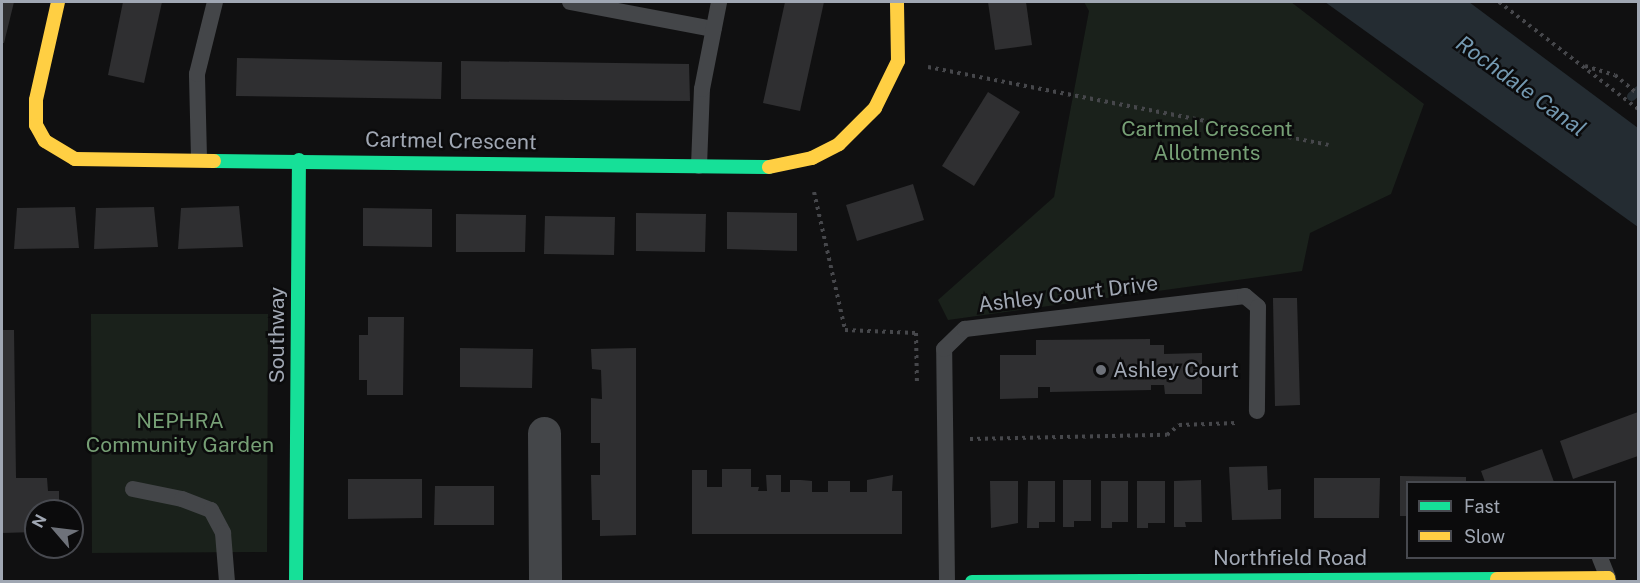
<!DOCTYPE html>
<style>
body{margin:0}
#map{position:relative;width:1640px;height:583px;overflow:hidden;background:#101011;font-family:"Public Sans",sans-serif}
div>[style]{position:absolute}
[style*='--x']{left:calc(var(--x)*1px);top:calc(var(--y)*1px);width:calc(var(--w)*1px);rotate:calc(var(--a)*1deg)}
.green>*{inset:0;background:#1a211b}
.water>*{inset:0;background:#242c32}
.stream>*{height:9px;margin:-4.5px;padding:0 4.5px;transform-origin:4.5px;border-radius:4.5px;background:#242c32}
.building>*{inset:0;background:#2f2f31}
.path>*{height:4px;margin-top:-2px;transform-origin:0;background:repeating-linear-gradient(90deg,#46474b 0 3px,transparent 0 7.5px)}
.lane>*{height:16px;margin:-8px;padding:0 8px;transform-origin:8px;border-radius:8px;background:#444649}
.street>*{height:33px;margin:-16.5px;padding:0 16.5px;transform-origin:16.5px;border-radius:16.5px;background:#444649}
.fast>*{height:14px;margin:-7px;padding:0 7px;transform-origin:7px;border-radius:7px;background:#16e098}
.slow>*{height:14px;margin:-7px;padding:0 7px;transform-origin:7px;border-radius:7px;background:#ffcf43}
.dots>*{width:16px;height:16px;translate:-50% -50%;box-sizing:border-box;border:3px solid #0b0b0c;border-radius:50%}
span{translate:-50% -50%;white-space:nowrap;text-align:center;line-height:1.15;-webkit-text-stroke:5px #0b0b0c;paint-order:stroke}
.park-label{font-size:21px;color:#769f75}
.street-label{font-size:21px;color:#a0a7b3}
.poi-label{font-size:21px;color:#a0a7b3}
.left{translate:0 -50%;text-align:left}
.water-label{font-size:22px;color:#7499b1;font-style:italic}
.frame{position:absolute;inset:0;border:3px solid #a0a7b3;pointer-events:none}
.legend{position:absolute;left:1406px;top:481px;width:210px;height:78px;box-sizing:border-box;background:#0b0b0c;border:2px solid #47494f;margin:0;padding:8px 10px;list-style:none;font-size:18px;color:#a0a7b3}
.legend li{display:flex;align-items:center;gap:12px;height:30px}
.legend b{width:30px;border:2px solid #47494f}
.north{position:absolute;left:24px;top:499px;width:60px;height:60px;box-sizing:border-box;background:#0b0b0c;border:2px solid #47494f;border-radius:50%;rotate:298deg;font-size:16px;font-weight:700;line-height:24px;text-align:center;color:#a0a7b3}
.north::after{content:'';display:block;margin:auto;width:21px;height:27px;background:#6e727a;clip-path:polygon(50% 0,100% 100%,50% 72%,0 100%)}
</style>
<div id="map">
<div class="green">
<i style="clip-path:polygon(1084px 2px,1291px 2px,1424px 104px,1391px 194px,1310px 233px,1302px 271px,948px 320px,938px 300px,1054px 197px,1089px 11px)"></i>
<i style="clip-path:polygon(91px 314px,268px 314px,267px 552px,92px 553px)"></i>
</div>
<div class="water">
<i style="clip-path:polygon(1325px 2px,1469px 2px,1638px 128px,1638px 227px)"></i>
</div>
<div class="stream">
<i style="--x:1631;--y:96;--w:9;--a:-41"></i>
</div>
<div class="building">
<i style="clip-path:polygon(2px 2px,14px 2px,4px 43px,2px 43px)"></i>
<i style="clip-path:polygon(123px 2px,162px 2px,144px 83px,108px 75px)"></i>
<i style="clip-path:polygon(785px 2px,824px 2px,800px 111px,763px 103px)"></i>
<i style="clip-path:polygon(988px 2px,1026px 2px,1032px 45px,995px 50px)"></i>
<i style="clip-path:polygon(237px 58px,442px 62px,441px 99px,236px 96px)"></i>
<i style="clip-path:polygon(461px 61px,689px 64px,690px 101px,461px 99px)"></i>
<i style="clip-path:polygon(988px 92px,1020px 112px,974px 186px,942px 166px)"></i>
<i style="clip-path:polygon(913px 184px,924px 220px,857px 241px,846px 205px)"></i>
<i style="clip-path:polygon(239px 206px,243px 247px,178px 249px,181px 208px)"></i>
<i style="clip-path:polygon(75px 207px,79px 248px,14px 249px,17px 208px)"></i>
<i style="clip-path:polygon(154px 207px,158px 247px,94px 249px,96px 208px)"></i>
<i style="clip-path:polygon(363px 208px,432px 209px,432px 247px,363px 246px)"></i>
<i style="clip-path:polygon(727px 212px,797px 213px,797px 251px,727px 249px)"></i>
<i style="clip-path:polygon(636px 213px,706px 214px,705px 252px,636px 251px)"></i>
<i style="clip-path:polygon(456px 214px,526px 215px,525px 252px,456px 252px)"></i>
<i style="clip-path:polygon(545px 216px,615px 217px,614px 255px,544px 254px)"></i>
<i style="clip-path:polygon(1273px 298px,1297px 298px,1300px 405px,1275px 406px)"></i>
<i style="clip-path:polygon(368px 317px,404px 317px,403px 395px,367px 395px,367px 380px,359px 380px,359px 335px,368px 335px)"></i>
<i style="clip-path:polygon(2px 330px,14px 330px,16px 478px,47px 478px,48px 491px,59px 491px,59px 511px,36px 511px,36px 532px,2px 533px)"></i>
<i style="clip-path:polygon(1150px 339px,1150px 345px,1164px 345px,1164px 354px,1202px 353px,1202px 394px,1165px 394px,1164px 385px,1151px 385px,1151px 390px,1050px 392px,1050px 387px,1038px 387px,1038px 398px,1000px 399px,1000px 355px,1036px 355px,1036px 340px)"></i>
<i style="clip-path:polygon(460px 348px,533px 349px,532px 388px,460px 387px)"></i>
<i style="clip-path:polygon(636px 348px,636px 535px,600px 536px,600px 520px,592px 520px,591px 475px,600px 475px,600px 443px,591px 443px,591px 398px,602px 399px,601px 370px,592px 369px,591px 349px)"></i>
<i style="clip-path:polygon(1638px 412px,1638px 456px,1573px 479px,1560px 441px)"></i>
<i style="clip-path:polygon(1542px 449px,1554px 482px,1485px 482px,1481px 471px)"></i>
<i style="clip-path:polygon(1267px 466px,1268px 490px,1281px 489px,1281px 519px,1232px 520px,1229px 467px)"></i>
<i style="clip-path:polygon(722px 469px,751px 469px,751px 487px,759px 487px,758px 491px,767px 491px,766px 475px,781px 475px,781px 492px,790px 492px,790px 480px,801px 480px,812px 481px,812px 492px,828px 492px,828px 481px,850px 481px,850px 492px,867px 492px,867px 480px,893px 475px,892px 491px,902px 491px,902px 534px,692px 534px,692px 470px,707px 470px,707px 487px,722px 487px)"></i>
<i style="clip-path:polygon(1400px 476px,1466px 477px,1466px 482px,1408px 482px,1407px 516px,1400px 516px)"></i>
<i style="clip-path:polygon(1314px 478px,1380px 478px,1379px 518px,1314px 518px)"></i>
<i style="clip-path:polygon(348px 479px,422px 479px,422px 518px,348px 519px)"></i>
<i style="clip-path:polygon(1063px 480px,1091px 480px,1091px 521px,1074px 521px,1074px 527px,1063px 527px)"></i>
<i style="clip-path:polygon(1201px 480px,1202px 522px,1185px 522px,1186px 527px,1174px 527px,1174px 481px)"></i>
<i style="clip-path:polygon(990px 481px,1018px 481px,1018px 523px,991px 528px)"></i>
<i style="clip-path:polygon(1028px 481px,1055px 481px,1055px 522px,1039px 522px,1039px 528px,1027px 528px)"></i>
<i style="clip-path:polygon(1101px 481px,1128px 481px,1128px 522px,1112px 522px,1112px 528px,1101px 528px)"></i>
<i style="clip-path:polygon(1137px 481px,1165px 481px,1165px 523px,1148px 523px,1148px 528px,1137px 528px)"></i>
<i style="clip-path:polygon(435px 486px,494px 486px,494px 525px,434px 525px)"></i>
</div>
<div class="path">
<i style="--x:1499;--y:2;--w:175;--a:37.6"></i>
<i style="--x:1585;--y:66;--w:31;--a:17"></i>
<i style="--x:1615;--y:75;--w:30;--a:40"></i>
<i style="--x:928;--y:67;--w:408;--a:11"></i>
<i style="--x:814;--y:192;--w:141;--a:77.3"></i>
<i style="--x:845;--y:330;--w:71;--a:2.4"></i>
<i style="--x:916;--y:333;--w:51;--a:88.9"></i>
<i style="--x:970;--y:439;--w:197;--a:-1.2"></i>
<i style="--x:1167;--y:435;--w:16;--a:-40"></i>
<i style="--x:1179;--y:425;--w:58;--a:-2"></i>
</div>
<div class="lane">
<i style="--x:570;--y:2;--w:146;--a:10.7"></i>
<i style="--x:199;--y:158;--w:84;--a:-91.4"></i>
<i style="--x:197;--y:74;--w:74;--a:-76"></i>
<i style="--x:699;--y:166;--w:77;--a:-87.8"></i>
<i style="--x:702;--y:89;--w:89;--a:-78.9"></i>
<i style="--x:133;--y:489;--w:50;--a:11.5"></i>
<i style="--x:182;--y:499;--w:31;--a:21"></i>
<i style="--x:211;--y:510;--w:26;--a:62"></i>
<i style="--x:223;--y:533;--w:49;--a:85.3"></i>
<i style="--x:1600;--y:558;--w:22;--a:68"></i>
<i style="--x:947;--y:582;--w:233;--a:-90.7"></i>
<i style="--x:944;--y:349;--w:29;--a:-44"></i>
<i style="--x:965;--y:329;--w:282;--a:-6.7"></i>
<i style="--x:1245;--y:296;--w:17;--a:40"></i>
<i style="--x:1258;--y:307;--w:104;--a:90.6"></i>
</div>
<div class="street">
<i style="--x:544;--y:433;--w:149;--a:89.6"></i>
</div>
<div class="fast">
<i style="--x:214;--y:161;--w:555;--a:0.62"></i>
<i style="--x:296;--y:582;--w:422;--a:-89.6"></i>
<i style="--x:972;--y:582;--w:525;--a:-0.33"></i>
</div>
<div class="slow">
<i style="--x:58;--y:2;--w:100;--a:102.7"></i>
<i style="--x:36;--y:100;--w:25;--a:90"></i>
<i style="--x:36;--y:125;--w:18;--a:61"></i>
<i style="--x:45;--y:141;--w:35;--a:31"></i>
<i style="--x:75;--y:159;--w:139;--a:0.8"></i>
<i style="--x:769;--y:167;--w:44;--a:-11.8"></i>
<i style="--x:812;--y:158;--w:30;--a:-27"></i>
<i style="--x:839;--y:144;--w:51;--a:-45"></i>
<i style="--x:875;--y:108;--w:52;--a:-63.9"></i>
<i style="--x:898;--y:61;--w:59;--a:-91"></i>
<i style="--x:1497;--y:579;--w:111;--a:-0.5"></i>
<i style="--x:1608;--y:578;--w:4;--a:76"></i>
</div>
<div class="dots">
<i style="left:1101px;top:370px;background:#6e727a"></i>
</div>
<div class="park-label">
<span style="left:1207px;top:141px">Cartmel Crescent<br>Allotments</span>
<span style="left:180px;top:433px">NEPHRA<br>Community Garden</span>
</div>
<div class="street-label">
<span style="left:451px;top:141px;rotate:1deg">Cartmel Crescent</span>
<span style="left:1068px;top:294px;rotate:-7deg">Ashley Court Drive</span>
<span style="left:277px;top:335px;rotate:-90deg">Southway</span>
<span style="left:1290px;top:558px">Northfield Road</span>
</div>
<div class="poi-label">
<span class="left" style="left:1113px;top:370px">Ashley Court</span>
</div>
<div class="water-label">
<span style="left:1521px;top:86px;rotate:36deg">Rochdale Canal</span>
</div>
<div class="frame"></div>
<ul class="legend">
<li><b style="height:8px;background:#16e098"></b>Fast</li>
<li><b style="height:8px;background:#ffcf43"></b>Slow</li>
</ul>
<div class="north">N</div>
</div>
